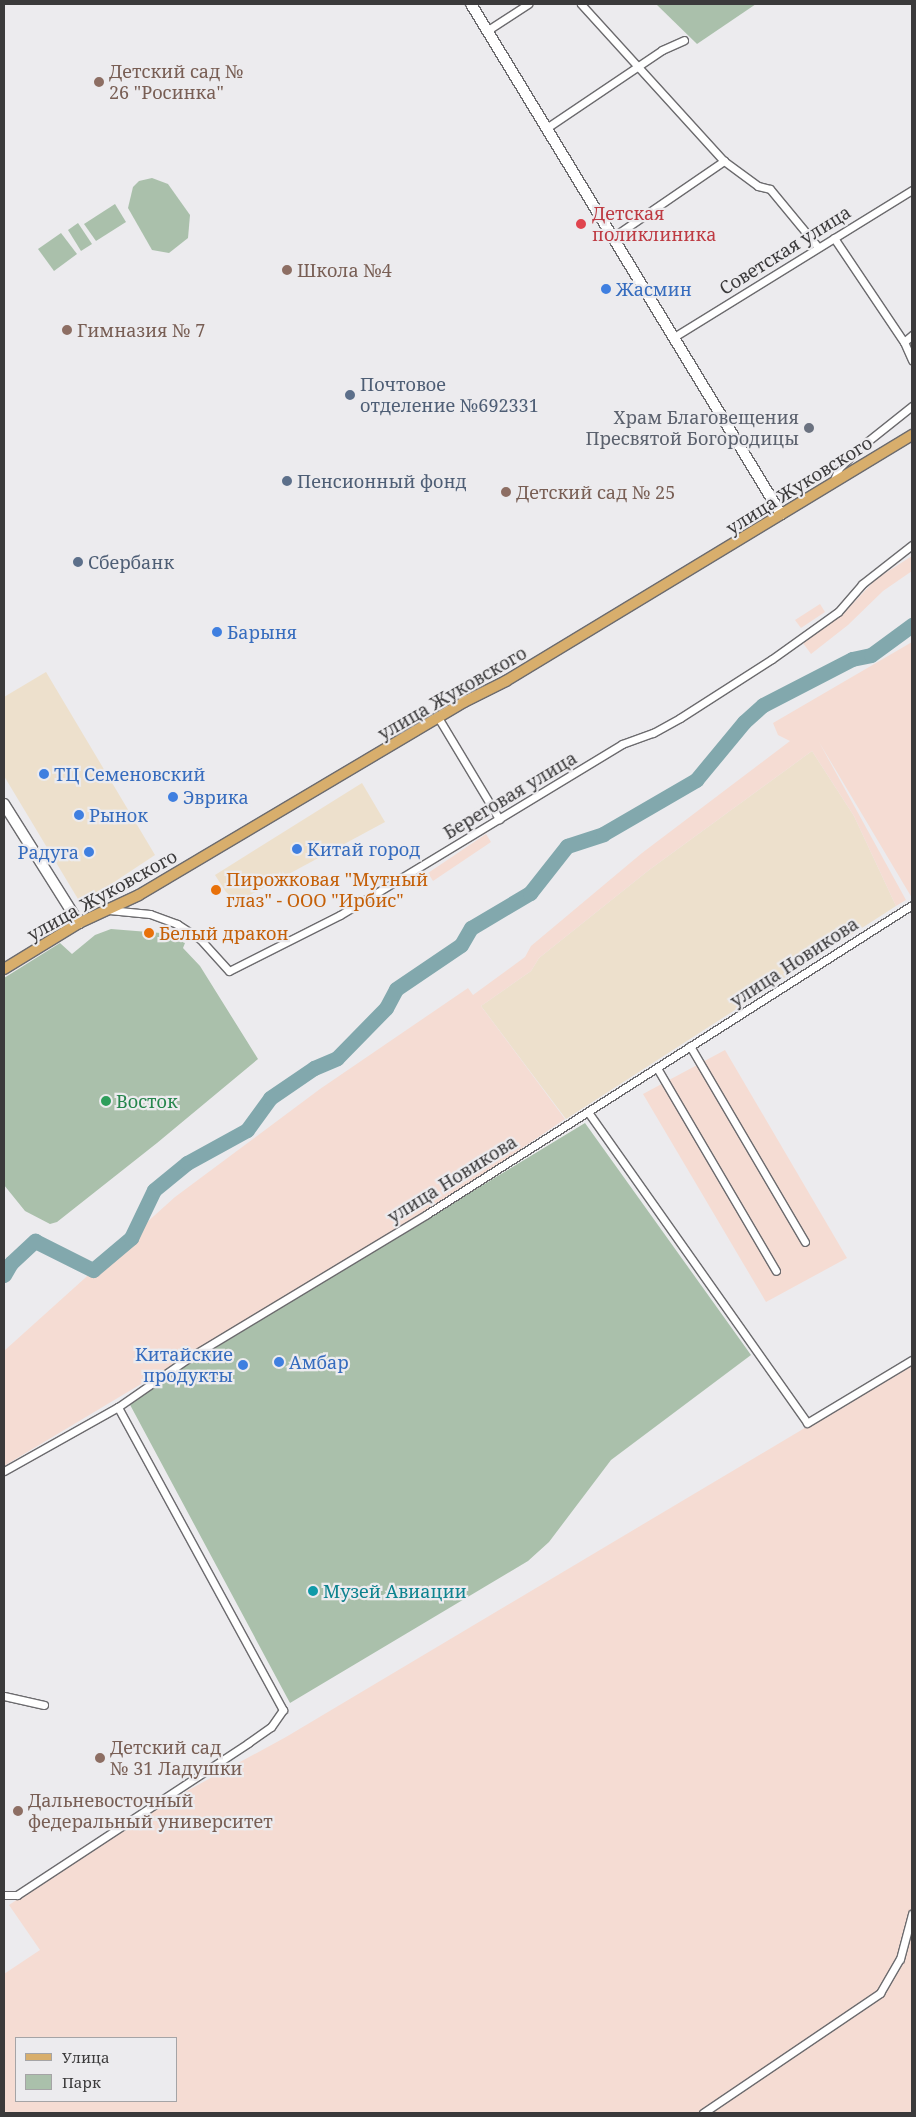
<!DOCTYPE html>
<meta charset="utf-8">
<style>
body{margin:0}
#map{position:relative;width:916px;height:2117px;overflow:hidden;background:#ecebee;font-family:"Noto Serif",serif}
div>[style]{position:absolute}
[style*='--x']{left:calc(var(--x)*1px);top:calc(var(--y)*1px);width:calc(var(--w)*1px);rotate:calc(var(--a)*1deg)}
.commercial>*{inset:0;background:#ede0cc}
.industrial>*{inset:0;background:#f5dcd3}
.green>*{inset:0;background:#aac0ab}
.river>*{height:15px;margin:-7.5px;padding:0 7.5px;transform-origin:7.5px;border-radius:7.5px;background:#82a8ad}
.roads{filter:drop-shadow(1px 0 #6c6b6e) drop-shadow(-1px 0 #6c6b6e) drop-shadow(0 1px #6c6b6e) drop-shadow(0 -1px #6c6b6e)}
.street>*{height:7px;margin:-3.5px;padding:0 3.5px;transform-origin:3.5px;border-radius:3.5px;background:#fff}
.secondary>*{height:10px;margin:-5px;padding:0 5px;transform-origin:5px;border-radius:5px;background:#fff}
.primary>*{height:10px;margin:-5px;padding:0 5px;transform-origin:5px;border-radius:5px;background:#d8ae6c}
.dots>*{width:14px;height:14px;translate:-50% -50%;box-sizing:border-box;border:2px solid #ecebee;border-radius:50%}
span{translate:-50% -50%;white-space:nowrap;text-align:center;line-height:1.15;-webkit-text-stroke:4.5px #ecebee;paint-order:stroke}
.education-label{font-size:18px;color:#785e54}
.left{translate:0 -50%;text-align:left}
.health-label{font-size:18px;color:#be3a42}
.street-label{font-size:18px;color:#3b3a3b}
.shop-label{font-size:18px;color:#366cbe}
.right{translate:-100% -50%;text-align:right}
.service-label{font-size:18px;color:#4e5e75}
.worship-label{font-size:18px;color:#5b616d}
.food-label{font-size:18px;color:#c56008}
.leisure-label{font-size:18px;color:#27864d}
.culture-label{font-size:18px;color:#0d838f}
.frame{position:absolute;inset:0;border:5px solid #3b3a3b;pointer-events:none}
.legend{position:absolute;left:15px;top:2037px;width:162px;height:65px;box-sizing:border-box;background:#ecebee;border:1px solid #a5a4a6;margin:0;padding:6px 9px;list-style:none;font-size:15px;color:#3b3a3b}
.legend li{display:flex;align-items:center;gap:10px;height:25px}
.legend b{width:25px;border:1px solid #a5a4a6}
</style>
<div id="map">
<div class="commercial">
<i style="clip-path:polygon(46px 672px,155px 855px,81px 904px,4px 776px,4px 697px)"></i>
<i style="clip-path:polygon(812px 751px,854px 816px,896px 906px,566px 1119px,481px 1006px,531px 971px,539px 958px,649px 870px)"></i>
<i style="clip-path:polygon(362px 783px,385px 822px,237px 902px,226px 892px,215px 875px)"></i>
</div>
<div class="industrial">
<i style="clip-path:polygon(912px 556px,912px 571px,883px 591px,848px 625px,811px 654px,803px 643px,843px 614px,876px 579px)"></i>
<i style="clip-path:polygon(820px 604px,825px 612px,801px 628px,795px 620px)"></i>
<i style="clip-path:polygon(912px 642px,912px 898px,819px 742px,906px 900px,896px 906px,854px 816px,812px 751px,649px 870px,539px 958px,531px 971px,481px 1006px,565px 1119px,422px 1216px,4px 1466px,4px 1351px,175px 1197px,320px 1089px,468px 988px,473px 995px,525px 957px,531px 946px,642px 853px,790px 741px,778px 735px,773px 723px)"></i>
<i style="clip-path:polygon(486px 834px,491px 842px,433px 881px,428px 873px)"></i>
<i style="clip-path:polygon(725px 1050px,847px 1258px,766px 1302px,643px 1094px)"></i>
<i style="clip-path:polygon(evenodd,912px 1364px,912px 2113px,4px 2113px,4px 1974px,40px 1950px,9px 1905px,150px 1811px,286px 1737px,912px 1364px,16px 2038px,176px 2038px,176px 2101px,16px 2101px,16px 2038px)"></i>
</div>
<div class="green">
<i style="clip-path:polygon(656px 4px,756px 4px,697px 44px)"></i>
<i style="clip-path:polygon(152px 178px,168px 184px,190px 215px,188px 238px,169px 253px,152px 250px,128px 208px,133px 187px,139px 181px)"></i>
<i style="clip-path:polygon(115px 204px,126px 222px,96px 241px,84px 224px)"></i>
<i style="clip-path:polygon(78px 223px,92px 244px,81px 251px,68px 230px)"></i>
<i style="clip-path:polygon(61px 233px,77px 254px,54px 271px,38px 249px)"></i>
<i style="clip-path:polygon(111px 929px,161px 933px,185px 943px,183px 948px,200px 966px,258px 1059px,157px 1143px,57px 1222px,50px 1224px,25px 1211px,4px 1185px,4px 978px,60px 943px,72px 954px,95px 935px)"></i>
<i style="clip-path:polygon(585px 1123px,751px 1355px,611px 1460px,549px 1542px,528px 1561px,290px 1703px,128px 1401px)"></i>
</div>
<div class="river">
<i style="--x:4;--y:1275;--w:14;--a:-60"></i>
<i style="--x:11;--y:1263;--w:33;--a:-43"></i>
<i style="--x:35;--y:1241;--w:65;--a:26.6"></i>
<i style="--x:93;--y:1270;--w:50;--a:-40.1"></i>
<i style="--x:131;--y:1238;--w:53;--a:-64.4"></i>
<i style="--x:154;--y:1190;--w:43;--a:-39.3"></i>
<i style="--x:187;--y:1163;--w:68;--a:-28.8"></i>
<i style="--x:247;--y:1130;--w:39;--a:-54"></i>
<i style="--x:270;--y:1098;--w:53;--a:-34.3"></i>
<i style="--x:314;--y:1068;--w:25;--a:-23"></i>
<i style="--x:337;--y:1058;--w:70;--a:-45.6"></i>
<i style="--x:386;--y:1008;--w:21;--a:-62"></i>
<i style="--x:396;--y:989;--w:78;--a:-34.1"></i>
<i style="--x:461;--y:945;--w:20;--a:-60"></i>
<i style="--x:471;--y:928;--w:69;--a:-30.7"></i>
<i style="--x:530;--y:893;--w:60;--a:-51.8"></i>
<i style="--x:567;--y:846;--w:38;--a:-18"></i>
<i style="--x:603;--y:834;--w:108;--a:-30.1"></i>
<i style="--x:696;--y:780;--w:75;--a:-50.4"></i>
<i style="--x:744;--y:722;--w:25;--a:-42"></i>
<i style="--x:763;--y:705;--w:100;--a:-27.3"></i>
<i style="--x:852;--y:659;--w:19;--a:-12"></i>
<i style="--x:871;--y:655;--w:51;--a:-36.2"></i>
</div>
<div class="roads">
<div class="street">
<i style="--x:581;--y:4;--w:212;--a:47.7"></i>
<i style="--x:724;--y:161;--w:42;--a:36.3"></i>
<i style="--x:758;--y:186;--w:12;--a:14"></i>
<i style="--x:770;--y:189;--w:74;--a:50.5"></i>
<i style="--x:488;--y:30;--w:48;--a:-33"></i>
<i style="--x:548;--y:127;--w:138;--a:-34"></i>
<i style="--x:662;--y:50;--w:24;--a:-24"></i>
<i style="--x:613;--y:237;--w:135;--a:-34.4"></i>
<i style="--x:834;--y:238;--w:125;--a:56.1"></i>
<i style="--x:904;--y:342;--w:20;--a:66"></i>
<i style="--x:674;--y:337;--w:280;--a:-31.7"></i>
<i style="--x:904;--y:342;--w:11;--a:-41"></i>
<i style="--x:833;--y:482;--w:15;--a:-67"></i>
<i style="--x:839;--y:468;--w:33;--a:-44"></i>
<i style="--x:863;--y:445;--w:63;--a:-38.5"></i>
<i style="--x:439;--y:719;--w:117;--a:59"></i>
<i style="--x:109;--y:910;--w:41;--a:5.6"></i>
<i style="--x:150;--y:914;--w:29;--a:20"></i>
<i style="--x:177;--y:924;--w:27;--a:33"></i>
<i style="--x:200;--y:939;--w:43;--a:47.8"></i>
<i style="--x:229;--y:971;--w:124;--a:-26.8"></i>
<i style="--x:340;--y:915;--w:330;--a:-31.2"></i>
<i style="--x:622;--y:744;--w:33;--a:-20"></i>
<i style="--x:653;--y:733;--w:31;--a:-29"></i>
<i style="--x:680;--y:718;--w:109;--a:-32.7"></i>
<i style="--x:772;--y:659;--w:81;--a:-35.5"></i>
<i style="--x:838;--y:612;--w:37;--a:-49"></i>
<i style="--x:862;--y:584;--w:63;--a:-38"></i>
<i style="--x:690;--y:1046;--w:227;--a:59.6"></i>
<i style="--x:657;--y:1068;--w:235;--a:59.6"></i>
<i style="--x:588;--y:1112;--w:380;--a:54.8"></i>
<i style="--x:807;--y:1423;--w:122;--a:-31"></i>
<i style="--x:4;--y:1471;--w:131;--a:-29.3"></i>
<i style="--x:118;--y:1407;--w:84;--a:-34.8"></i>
<i style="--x:187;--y:1359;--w:280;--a:-31.1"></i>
<i style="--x:427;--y:1214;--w:575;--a:-32.5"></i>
<i style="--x:4;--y:1696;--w:41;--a:12.7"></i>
<i style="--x:4;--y:1895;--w:13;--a:0"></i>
<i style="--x:17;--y:1895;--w:277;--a:-33.3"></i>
<i style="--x:248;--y:1743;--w:28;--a:-35"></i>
<i style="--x:271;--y:1727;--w:21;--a:-55"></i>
<i style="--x:283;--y:1710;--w:345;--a:-118.6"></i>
<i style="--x:703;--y:2113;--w:214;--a:-34.1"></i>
<i style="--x:880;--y:1993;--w:39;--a:-60"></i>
<i style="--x:900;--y:1959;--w:47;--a:-75.1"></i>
</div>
<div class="secondary">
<i style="--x:471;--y:4;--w:597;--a:58.71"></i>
<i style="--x:4;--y:804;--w:141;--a:57.8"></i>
</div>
<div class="primary">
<i style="--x:4;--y:969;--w:88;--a:-31.5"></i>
<i style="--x:79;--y:923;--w:66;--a:-25"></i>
<i style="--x:139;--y:895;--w:378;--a:-30.7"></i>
<i style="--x:464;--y:702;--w:47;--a:-26.6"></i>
<i style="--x:506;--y:681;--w:475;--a:-31.2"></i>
</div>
</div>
<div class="dots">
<i style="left:99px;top:82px;background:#8d6e63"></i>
<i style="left:581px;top:224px;background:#e0444e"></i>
<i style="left:287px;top:270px;background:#8d6e63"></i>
<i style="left:606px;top:289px;background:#3f7fe0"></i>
<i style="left:67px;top:330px;background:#8d6e63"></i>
<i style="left:350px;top:395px;background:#5c6f8a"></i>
<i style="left:809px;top:428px;background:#6b7280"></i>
<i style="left:287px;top:481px;background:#5c6f8a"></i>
<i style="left:506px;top:492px;background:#8d6e63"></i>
<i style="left:78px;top:562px;background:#5c6f8a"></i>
<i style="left:217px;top:632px;background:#3f7fe0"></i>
<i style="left:44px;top:774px;background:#3f7fe0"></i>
<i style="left:173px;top:797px;background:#3f7fe0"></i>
<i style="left:79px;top:815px;background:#3f7fe0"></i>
<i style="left:297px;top:849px;background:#3f7fe0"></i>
<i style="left:89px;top:852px;background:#3f7fe0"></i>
<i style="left:216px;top:890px;background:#e8710a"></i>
<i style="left:149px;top:933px;background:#e8710a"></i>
<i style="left:106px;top:1101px;background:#2e9e5b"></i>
<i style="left:279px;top:1362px;background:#3f7fe0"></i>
<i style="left:243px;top:1365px;background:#3f7fe0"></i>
<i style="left:313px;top:1591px;background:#0f9aa8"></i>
<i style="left:100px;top:1758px;background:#8d6e63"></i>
<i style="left:18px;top:1811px;background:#8d6e63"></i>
</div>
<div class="education-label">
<span class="left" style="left:109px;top:82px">Детский сад №<br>26 "Росинка"</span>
<span class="left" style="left:297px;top:270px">Школа №4</span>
<span class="left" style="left:77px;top:330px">Гимназия № 7</span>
<span class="left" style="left:516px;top:492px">Детский сад № 25</span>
<span class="left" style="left:110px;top:1758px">Детский сад<br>№ 31 Ладушки</span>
<span class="left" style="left:28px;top:1811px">Дальневосточный<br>федеральный университет</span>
</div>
<div class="health-label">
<span class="left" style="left:592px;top:224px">Детская<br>поликлиника</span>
</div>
<div class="street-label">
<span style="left:785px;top:250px;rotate:-32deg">Советская улица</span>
<span style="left:799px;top:485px;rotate:-32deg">улица Жуковского</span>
<span style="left:452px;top:693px;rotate:-30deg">улица Жуковского</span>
<span style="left:510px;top:795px;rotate:-31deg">Береговая улица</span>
<span style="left:102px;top:895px;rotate:-29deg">улица Жуковского</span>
<span style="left:794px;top:962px;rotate:-33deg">улица Новикова</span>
<span style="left:452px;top:1179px;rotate:-32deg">улица Новикова</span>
</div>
<div class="shop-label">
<span class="left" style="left:616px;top:289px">Жасмин</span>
<span class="left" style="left:227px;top:632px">Барыня</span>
<span class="left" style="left:54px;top:774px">ТЦ Семеновский</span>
<span class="left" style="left:183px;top:797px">Эврика</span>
<span class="left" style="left:89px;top:815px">Рынок</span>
<span class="left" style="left:307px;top:849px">Китай город</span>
<span class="right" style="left:79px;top:852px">Радуга</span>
<span class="right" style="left:233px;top:1365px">Китайские<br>продукты</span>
<span class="left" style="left:289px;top:1362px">Амбар</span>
</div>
<div class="service-label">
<span class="left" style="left:360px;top:395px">Почтовое<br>отделение №692331</span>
<span class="left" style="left:297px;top:481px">Пенсионный фонд</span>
<span class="left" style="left:88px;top:562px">Сбербанк</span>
</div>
<div class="worship-label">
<span class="right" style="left:799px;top:428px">Храм Благовещения<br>Пресвятой Богородицы</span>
</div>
<div class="food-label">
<span class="left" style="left:226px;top:890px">Пирожковая "Мутный<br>глаз" - ООО "Ирбис"</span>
<span class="left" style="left:159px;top:933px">Белый дракон</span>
</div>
<div class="leisure-label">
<span class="left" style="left:116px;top:1101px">Восток</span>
</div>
<div class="culture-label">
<span class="left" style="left:323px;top:1591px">Музей Авиации</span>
</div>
<div class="frame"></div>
<ul class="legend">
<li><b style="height:6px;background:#d8ae6c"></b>Улица</li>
<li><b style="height:14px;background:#aac0ab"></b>Парк</li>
</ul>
</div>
